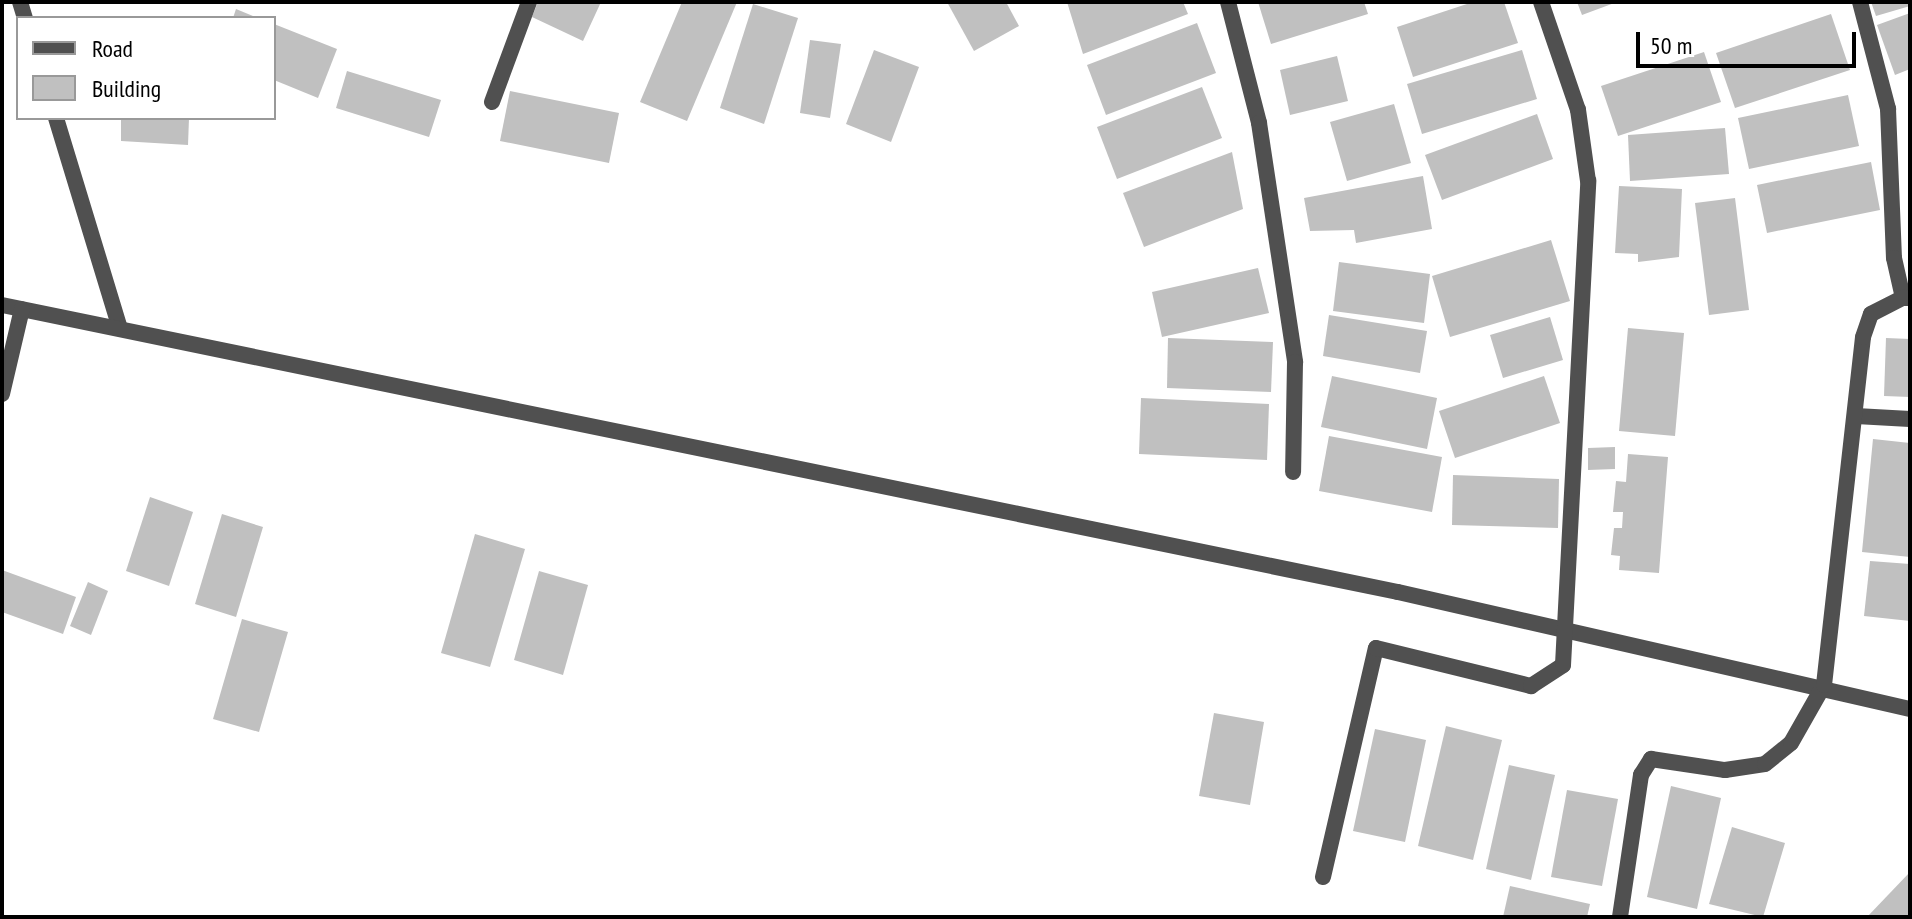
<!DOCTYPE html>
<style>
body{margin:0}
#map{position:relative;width:1912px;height:919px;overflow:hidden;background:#fff;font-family:"PT Sans Narrow",sans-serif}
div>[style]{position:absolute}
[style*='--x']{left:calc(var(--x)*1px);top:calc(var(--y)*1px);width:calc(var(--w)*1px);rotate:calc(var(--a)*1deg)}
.building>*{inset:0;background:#c0c0c0}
.street>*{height:16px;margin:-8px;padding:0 8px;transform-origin:8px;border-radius:8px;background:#505050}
span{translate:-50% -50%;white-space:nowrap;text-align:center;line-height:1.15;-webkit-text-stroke:6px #fff;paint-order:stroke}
.frame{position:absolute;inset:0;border:4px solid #000;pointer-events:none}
.legend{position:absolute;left:16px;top:16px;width:260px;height:104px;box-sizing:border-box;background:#fff;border:2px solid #999;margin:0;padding:10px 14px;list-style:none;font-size:24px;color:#000}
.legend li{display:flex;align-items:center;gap:16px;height:40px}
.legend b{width:40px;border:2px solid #999}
.scale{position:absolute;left:1636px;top:32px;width:220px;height:36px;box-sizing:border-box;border:4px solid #000;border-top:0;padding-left:10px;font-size:24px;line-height:28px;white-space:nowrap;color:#000;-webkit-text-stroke:6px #fff;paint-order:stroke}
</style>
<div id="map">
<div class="building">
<i style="clip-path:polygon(538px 2px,601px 2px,583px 41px,532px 17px)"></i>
<i style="clip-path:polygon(682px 2px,737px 2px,687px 121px,640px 102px)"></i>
<i style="clip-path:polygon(947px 2px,1006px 2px,1019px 26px,974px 51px)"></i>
<i style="clip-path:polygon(1067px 2px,1183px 2px,1188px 14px,1083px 54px)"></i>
<i style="clip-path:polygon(1258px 2px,1364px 2px,1368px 14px,1271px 44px)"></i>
<i style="clip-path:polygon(1473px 2px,1504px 2px,1518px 43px,1413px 77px,1397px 27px)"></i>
<i style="clip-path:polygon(1577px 2px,1617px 2px,1582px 15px)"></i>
<i style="clip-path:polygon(1871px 2px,1910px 2px,1910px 6px,1876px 16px)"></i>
<i style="clip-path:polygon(753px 4px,798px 18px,764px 124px,720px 108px)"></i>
<i style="clip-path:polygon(236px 9px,258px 18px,233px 18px)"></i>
<i style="clip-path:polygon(1910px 13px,1910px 69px,1895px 75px,1877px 25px)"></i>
<i style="clip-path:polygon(1831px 14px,1850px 70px,1735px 108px,1716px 53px)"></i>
<i style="clip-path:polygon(1197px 23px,1216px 73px,1106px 115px,1087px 65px)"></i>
<i style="clip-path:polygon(274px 24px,337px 49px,318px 98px,274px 80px)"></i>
<i style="clip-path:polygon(810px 40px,841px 44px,830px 118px,800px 113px)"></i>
<i style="clip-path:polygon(874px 50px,919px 67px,891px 142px,846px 124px)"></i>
<i style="clip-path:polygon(1522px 50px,1537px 99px,1422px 134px,1407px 84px)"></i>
<i style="clip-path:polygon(1704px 52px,1721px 102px,1618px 136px,1601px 86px)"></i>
<i style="clip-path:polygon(1337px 56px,1348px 101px,1290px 115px,1280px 70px)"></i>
<i style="clip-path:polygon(347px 71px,441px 100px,429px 137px,336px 108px)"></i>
<i style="clip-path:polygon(1202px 87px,1222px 138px,1117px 179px,1097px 127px)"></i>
<i style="clip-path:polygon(510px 91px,619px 113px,609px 163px,500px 141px)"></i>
<i style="clip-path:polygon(1848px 95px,1859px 146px,1749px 169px,1738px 118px)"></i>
<i style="clip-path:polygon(1394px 104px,1411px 163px,1347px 181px,1330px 122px)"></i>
<i style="clip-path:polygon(1537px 114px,1553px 159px,1442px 200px,1425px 155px)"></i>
<i style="clip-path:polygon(121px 118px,189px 118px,188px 145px,121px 141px)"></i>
<i style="clip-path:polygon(1725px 128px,1729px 174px,1630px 181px,1628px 135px)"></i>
<i style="clip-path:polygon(1232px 152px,1243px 209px,1144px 247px,1123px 193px)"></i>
<i style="clip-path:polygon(1871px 162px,1880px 210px,1767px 233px,1757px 185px)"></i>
<i style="clip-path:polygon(1423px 176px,1432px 229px,1356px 243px,1354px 230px,1310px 231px,1304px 198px)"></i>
<i style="clip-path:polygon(1619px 186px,1682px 189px,1679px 257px,1638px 262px,1638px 254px,1615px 253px)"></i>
<i style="clip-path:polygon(1735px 198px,1749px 310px,1709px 315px,1695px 203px)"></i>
<i style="clip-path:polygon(1551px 240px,1570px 301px,1450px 337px,1432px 276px)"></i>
<i style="clip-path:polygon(1339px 262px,1430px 274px,1424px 323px,1333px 311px)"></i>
<i style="clip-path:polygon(1258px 268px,1269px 313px,1162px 337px,1152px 292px)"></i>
<i style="clip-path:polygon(1329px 315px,1427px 331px,1420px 373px,1323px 356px)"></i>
<i style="clip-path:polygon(1550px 317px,1563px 360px,1503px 378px,1490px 335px)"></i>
<i style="clip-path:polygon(1628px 328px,1684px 333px,1675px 436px,1619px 431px)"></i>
<i style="clip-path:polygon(1168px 338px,1273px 342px,1271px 392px,1167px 388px)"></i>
<i style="clip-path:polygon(1886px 338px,1910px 339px,1910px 397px,1884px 396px)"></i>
<i style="clip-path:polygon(1332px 376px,1437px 398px,1427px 449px,1321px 427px)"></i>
<i style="clip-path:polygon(1544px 376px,1560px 423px,1455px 458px,1439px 411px)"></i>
<i style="clip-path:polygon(1141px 398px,1269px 404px,1267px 460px,1139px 454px)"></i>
<i style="clip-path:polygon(1329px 436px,1442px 457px,1432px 512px,1319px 491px)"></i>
<i style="clip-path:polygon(1873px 439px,1910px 443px,1910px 557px,1862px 552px)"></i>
<i style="clip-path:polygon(1615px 447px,1615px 469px,1588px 470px,1588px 448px)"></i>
<i style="clip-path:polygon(1628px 454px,1668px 457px,1659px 573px,1619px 570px,1620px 556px,1611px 555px,1614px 528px,1622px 528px,1623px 512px,1613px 512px,1616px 481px,1626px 482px)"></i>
<i style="clip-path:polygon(1453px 475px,1559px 479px,1558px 528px,1452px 525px)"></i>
<i style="clip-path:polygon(150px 497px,193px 512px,169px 586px,126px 571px)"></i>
<i style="clip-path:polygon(222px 514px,263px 527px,236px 617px,195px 604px)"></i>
<i style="clip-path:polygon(475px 534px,525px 549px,490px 667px,441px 653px)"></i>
<i style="clip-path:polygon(1870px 561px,1910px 564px,1910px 621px,1864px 616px)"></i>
<i style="clip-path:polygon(2px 570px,76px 597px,63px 634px,2px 612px)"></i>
<i style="clip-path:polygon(539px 571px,588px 585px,563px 675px,514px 660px)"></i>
<i style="clip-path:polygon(88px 582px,108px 591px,91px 635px,70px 626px)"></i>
<i style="clip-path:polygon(242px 619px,288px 632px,259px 732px,213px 719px)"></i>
<i style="clip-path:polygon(1214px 713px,1264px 722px,1250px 805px,1199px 796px)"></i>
<i style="clip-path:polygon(1446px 726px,1502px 740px,1473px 860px,1418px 846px)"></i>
<i style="clip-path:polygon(1375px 729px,1426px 740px,1405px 842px,1353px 831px)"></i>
<i style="clip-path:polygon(1509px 765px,1555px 775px,1531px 880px,1486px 869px)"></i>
<i style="clip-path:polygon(1671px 786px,1721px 798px,1697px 909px,1647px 897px)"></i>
<i style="clip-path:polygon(1567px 790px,1618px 799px,1602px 886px,1551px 877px)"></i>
<i style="clip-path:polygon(1732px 827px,1785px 843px,1763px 917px,1709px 904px)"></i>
<i style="clip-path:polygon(1910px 872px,1910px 917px,1867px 917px)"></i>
<i style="clip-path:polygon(1510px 886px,1590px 904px,1587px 917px,1503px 917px)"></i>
</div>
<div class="street">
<i style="--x:20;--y:2;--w:17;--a:73"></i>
<i style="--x:1228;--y:2;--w:125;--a:75.6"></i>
<i style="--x:1259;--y:123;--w:242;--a:81.4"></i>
<i style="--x:1295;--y:362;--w:110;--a:91"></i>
<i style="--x:1860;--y:2;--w:111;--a:75.3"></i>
<i style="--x:1888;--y:109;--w:149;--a:87.7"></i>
<i style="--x:1894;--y:258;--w:41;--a:77.3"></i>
<i style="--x:1903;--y:298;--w:7;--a:0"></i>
<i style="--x:492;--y:102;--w:107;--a:-69.7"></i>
<i style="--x:56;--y:118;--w:220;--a:73.1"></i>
<i style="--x:2;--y:305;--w:1425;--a:11.62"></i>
<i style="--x:1398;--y:592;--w:525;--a:12.87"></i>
<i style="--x:2;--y:394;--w:87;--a:-76.8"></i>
<i style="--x:1856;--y:416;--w:54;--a:3.2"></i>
<i style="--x:1323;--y:877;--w:235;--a:-77"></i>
<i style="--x:1376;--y:648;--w:160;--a:13.8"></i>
<i style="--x:1531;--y:686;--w:38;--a:-33"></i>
<i style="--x:1563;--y:665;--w:485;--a:-87"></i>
<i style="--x:1588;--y:181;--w:72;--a:-98"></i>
<i style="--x:1578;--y:110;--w:114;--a:-108.9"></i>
<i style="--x:1620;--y:917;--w:144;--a:-81.6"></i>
<i style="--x:1641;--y:775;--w:19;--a:-58"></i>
<i style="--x:1651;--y:759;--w:75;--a:8.5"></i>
<i style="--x:1725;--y:770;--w:40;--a:-8.5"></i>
<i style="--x:1765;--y:764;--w:33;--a:-39"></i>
<i style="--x:1791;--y:743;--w:67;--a:-60.4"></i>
<i style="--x:1824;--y:685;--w:350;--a:-83.6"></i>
<i style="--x:1863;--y:337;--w:24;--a:-71"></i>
<i style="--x:1871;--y:314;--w:36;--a:-27"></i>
</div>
<div class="frame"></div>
<ul class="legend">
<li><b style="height:10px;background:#505050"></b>Road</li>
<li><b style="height:22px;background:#c0c0c0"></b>Building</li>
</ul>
<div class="scale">50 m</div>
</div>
